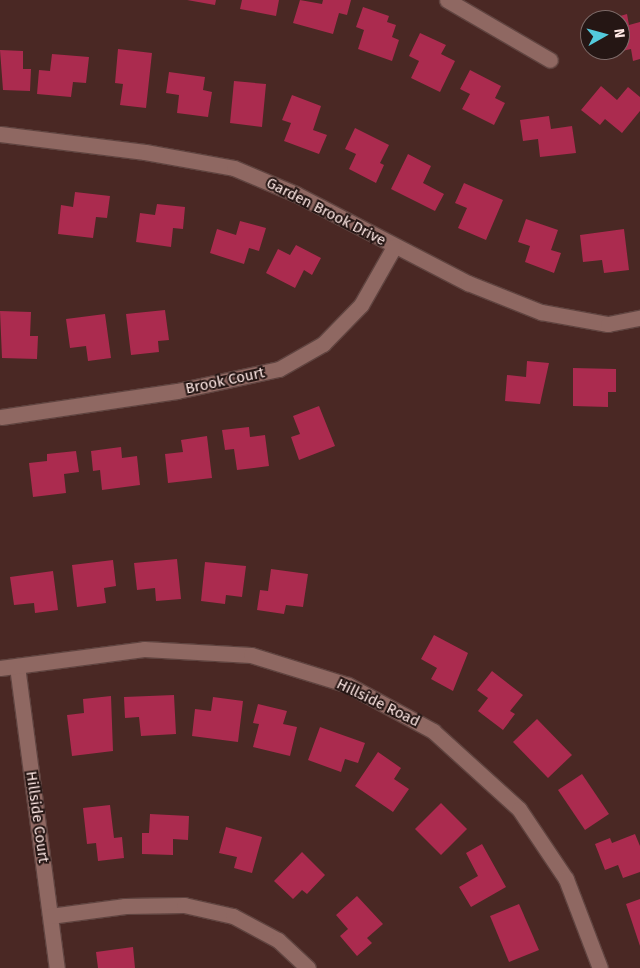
<!DOCTYPE html>
<style>
body{margin:0}
#map{position:relative;width:640px;height:968px;overflow:hidden;background:#4a2824;font-family:"Fira Sans",sans-serif}
div>[style]{position:absolute}
[style*='--x']{left:calc(var(--x)*1px);top:calc(var(--y)*1px);width:calc(var(--w)*1px);rotate:calc(var(--a)*1deg)}
.building>*{inset:0;background:#ab2b4f}
.roads{filter:drop-shadow(1px 0 #604440) drop-shadow(-1px 0 #604440) drop-shadow(0 1px #604440) drop-shadow(0 -1px #604440)}
.street>*{height:15px;margin:-7.5px;padding:0 7.5px;transform-origin:7.5px;border-radius:7.5px;background:#8f6862}
span{translate:-50% -50%;white-space:nowrap;text-align:center;line-height:1.15;-webkit-text-stroke:4px #251614;paint-order:stroke}
.street-label{font-size:15px;color:#ffe8e5}
.north{position:absolute;left:580px;top:10px;width:50px;height:50px;box-sizing:border-box;background:#251614;border:1px solid #7c6a68;border-radius:50%;rotate:83deg;font-size:14px;font-weight:700;line-height:20px;text-align:center;color:#ffe8e5}
.north::after{content:'';display:block;margin:auto;width:18px;height:22px;background:#53cadc;clip-path:polygon(50% 0,100% 100%,50% 72%,0 100%)}
</style>
<div id="map">
<div class="building">
<i style="clip-path:polygon(187px 0,216px 0,215px 5px)"></i>
<i style="clip-path:polygon(242px 0,279px 0,276px 16px,240px 9px)"></i>
<i style="clip-path:polygon(300px 0,322px 4px,323px 0,351px 0,347px 15px,339px 13px,333px 34px,293px 23px)"></i>
<i style="clip-path:polygon(363px 7px,389px 16px,387px 22px,396px 25px,392px 37px,399px 40px,392px 61px,358px 49px,364px 30px,356px 27px)"></i>
<i style="clip-path:polygon(627px 14px,629px 25px,640px 22px,640px 59px,633px 61px,631px 49px,613px 53px,613px 50px,620px 50px,620px 20px,606px 20px)"></i>
<i style="clip-path:polygon(420px 33px,446px 45px,441px 54px,455px 61px,440px 92px,411px 78px,419px 61px,409px 56px)"></i>
<i style="clip-path:polygon(118px 49px,152px 53px,146px 108px,120px 105px,123px 84px,115px 83px)"></i>
<i style="clip-path:polygon(0 50px,23px 51px,23px 69px,31px 69px,30px 91px,3px 90px)"></i>
<i style="clip-path:polygon(52px 54px,89px 57px,86px 83px,73px 82px,71px 97px,37px 94px,39px 70px,50px 71px)"></i>
<i style="clip-path:polygon(470px 70px,501px 86px,495px 98px,505px 103px,494px 125px,462px 109px,470px 94px,460px 89px)"></i>
<i style="clip-path:polygon(169px 72px,205px 77px,203px 90px,212px 92px,208px 117px,177px 113px,179px 95px,166px 93px)"></i>
<i style="clip-path:polygon(234px 81px,266px 84px,262px 127px,230px 123px)"></i>
<i style="clip-path:polygon(601px 86px,617px 100px,628px 87px,640px 97px,640px 111px,622px 133px,605px 119px,600px 125px,581px 110px)"></i>
<i style="clip-path:polygon(292px 95px,321px 106px,313px 130px,327px 135px,319px 154px,284px 141px,291px 123px,282px 120px)"></i>
<i style="clip-path:polygon(549px 116px,551px 129px,572px 126px,576px 153px,540px 157px,538px 139px,523px 141px,520px 120px)"></i>
<i style="clip-path:polygon(355px 128px,389px 145px,380px 163px,384px 165px,376px 183px,349px 169px,356px 154px,345px 149px)"></i>
<i style="clip-path:polygon(408px 154px,431px 166px,423px 183px,444px 194px,435px 211px,391px 189px)"></i>
<i style="clip-path:polygon(464px 183px,503px 200px,486px 240px,458px 228px,467px 208px,455px 203px)"></i>
<i style="clip-path:polygon(75px 192px,110px 196px,107px 218px,96px 217px,93px 238px,58px 234px,61px 205px,73px 207px)"></i>
<i style="clip-path:polygon(157px 204px,185px 207px,183px 229px,173px 228px,171px 247px,136px 242px,140px 213px,155px 215px)"></i>
<i style="clip-path:polygon(526px 219px,558px 230px,551px 250px,561px 253px,554px 273px,525px 262px,530px 246px,518px 242px)"></i>
<i style="clip-path:polygon(240px 221px,266px 228px,259px 251px,249px 248px,244px 264px,210px 253px,217px 229px,236px 235px)"></i>
<i style="clip-path:polygon(624px 229px,629px 270px,604px 273px,602px 260px,583px 262px,580px 235px)"></i>
<i style="clip-path:polygon(296px 245px,321px 258px,312px 275px,304px 270px,295px 288px,266px 273px,278px 249px,290px 255px)"></i>
<i style="clip-path:polygon(165px 310px,169px 340px,158px 341px,159px 352px,131px 355px,126px 314px)"></i>
<i style="clip-path:polygon(0 311px,31px 312px,30px 336px,38px 336px,37px 359px,2px 358px)"></i>
<i style="clip-path:polygon(105px 314px,111px 358px,88px 361px,86px 346px,70px 348px,66px 319px)"></i>
<i style="clip-path:polygon(527px 361px,549px 363px,540px 404px,505px 401px,507px 375px,526px 377px)"></i>
<i style="clip-path:polygon(573px 368px,616px 369px,616px 392px,608px 392px,608px 407px,573px 406px)"></i>
<i style="clip-path:polygon(319px 406px,335px 446px,299px 460px,291px 437px,300px 434px,293px 416px)"></i>
<i style="clip-path:polygon(249px 427px,250px 437px,265px 435px,269px 466px,237px 470px,234px 449px,225px 450px,222px 430px)"></i>
<i style="clip-path:polygon(207px 436px,212px 478px,168px 483px,165px 454px,183px 452px,181px 440px)"></i>
<i style="clip-path:polygon(121px 447px,122px 458px,137px 456px,140px 485px,102px 490px,100px 470px,93px 471px,91px 451px)"></i>
<i style="clip-path:polygon(76px 451px,79px 472px,64px 474px,66px 493px,33px 497px,29px 463px,47px 461px,47px 454px)"></i>
<i style="clip-path:polygon(177px 559px,181px 599px,156px 601px,155px 588px,137px 590px,134px 563px)"></i>
<i style="clip-path:polygon(113px 560px,116px 586px,104px 588px,106px 603px,77px 607px,72px 565px)"></i>
<i style="clip-path:polygon(205px 562px,246px 566px,242px 597px,226px 595px,225px 604px,201px 601px)"></i>
<i style="clip-path:polygon(271px 569px,308px 574px,303px 607px,286px 605px,284px 614px,257px 610px,260px 590px,268px 591px)"></i>
<i style="clip-path:polygon(53px 571px,58px 610px,35px 613px,34px 603px,14px 605px,10px 577px)"></i>
<i style="clip-path:polygon(434px 635px,468px 653px,453px 691px,431px 679px,437px 668px,421px 659px)"></i>
<i style="clip-path:polygon(492px 671px,523px 695px,510px 711px,515px 714px,503px 730px,478px 711px,488px 698px,477px 690px)"></i>
<i style="clip-path:polygon(174px 695px,176px 734px,141px 736px,139px 717px,125px 718px,124px 697px)"></i>
<i style="clip-path:polygon(111px 696px,113px 751px,72px 756px,67px 715px,84px 713px,83px 699px)"></i>
<i style="clip-path:polygon(213px 697px,243px 701px,238px 742px,192px 736px,195px 709px,211px 711px)"></i>
<i style="clip-path:polygon(258px 704px,287px 711px,283px 724px,297px 727px,290px 756px,253px 747px,259px 724px,253px 723px)"></i>
<i style="clip-path:polygon(537px 719px,572px 755px,548px 778px,513px 742px)"></i>
<i style="clip-path:polygon(320px 727px,365px 743px,358px 763px,345px 759px,341px 772px,308px 760px)"></i>
<i style="clip-path:polygon(378px 752px,401px 768px,394px 779px,409px 789px,393px 812px,355px 786px)"></i>
<i style="clip-path:polygon(582px 774px,609px 814px,585px 830px,558px 790px)"></i>
<i style="clip-path:polygon(441px 803px,467px 829px,441px 855px,415px 829px)"></i>
<i style="clip-path:polygon(110px 805px,114px 838px,122px 837px,124px 858px,98px 861px,96px 843px,87px 844px,83px 808px)"></i>
<i style="clip-path:polygon(150px 814px,189px 816px,188px 840px,173px 839px,173px 855px,142px 854px,142px 833px,149px 833px)"></i>
<i style="clip-path:polygon(226px 827px,262px 837px,252px 873px,234px 868px,237px 857px,219px 853px)"></i>
<i style="clip-path:polygon(635px 834px,640px 846px,640px 872px,623px 878px,618px 865px,605px 870px,595px 844px,610px 838px,612px 843px)"></i>
<i style="clip-path:polygon(482px 844px,506px 887px,471px 907px,459px 887px,478px 876px,466px 853px)"></i>
<i style="clip-path:polygon(302px 852px,325px 875px,307px 894px,302px 890px,293px 899px,274px 881px)"></i>
<i style="clip-path:polygon(357px 896px,383px 924px,367px 938px,372px 943px,357px 956px,340px 936px,348px 929px,336px 915px)"></i>
<i style="clip-path:polygon(640px 899px,640px 946px,626px 904px)"></i>
<i style="clip-path:polygon(519px 904px,539px 950px,509px 962px,490px 916px)"></i>
<i style="clip-path:polygon(133px 947px,135px 968px,98px 968px,96px 952px)"></i>
</div>
<div class="roads">
<div class="street">
<i style="--x:447;--y:0;--w:119;--a:30.2"></i>
<i style="--x:0;--y:134;--w:146;--a:7.1"></i>
<i style="--x:145;--y:152;--w:90;--a:10.2"></i>
<i style="--x:234;--y:168;--w:67;--a:22.8"></i>
<i style="--x:296;--y:194;--w:194;--a:27.4"></i>
<i style="--x:468;--y:283;--w:79;--a:21.7"></i>
<i style="--x:541;--y:312;--w:68;--a:10.2"></i>
<i style="--x:608;--y:324;--w:33;--a:-11"></i>
<i style="--x:1;--y:417;--w:178;--a:-8.4"></i>
<i style="--x:177;--y:391;--w:104;--a:-12.2"></i>
<i style="--x:279;--y:369;--w:51;--a:-29.6"></i>
<i style="--x:323;--y:344;--w:54;--a:-45.7"></i>
<i style="--x:361;--y:305;--w:67;--a:-60.4"></i>
<i style="--x:17;--y:666;--w:305;--a:82.5"></i>
<i style="--x:0;--y:668;--w:145;--a:-7.5"></i>
<i style="--x:144;--y:649;--w:107;--a:3.2"></i>
<i style="--x:251;--y:655;--w:102;--a:17.2"></i>
<i style="--x:348;--y:685;--w:97;--a:28.4"></i>
<i style="--x:433;--y:731;--w:116;--a:42.2"></i>
<i style="--x:519;--y:809;--w:84;--a:56.1"></i>
<i style="--x:566;--y:879;--w:95;--a:69.1"></i>
<i style="--x:50;--y:916;--w:76;--a:-7.6"></i>
<i style="--x:125;--y:906;--w:59;--a:-1"></i>
<i style="--x:184;--y:905;--w:50;--a:12.7"></i>
<i style="--x:233;--y:916;--w:51;--a:28.1"></i>
<i style="--x:278;--y:940;--w:41;--a:43"></i>
</div>
</div>
<div class="street-label">
<span style="left:326px;top:212px;rotate:27deg">Garden Brook Drive</span>
<span style="left:225px;top:381px;rotate:-12deg">Brook Court</span>
<span style="left:378px;top:703px;rotate:26deg">Hillside Road</span>
<span style="left:37px;top:817px;rotate:82deg">Hillside Court</span>
</div>
<div class="north">N</div>
</div>
